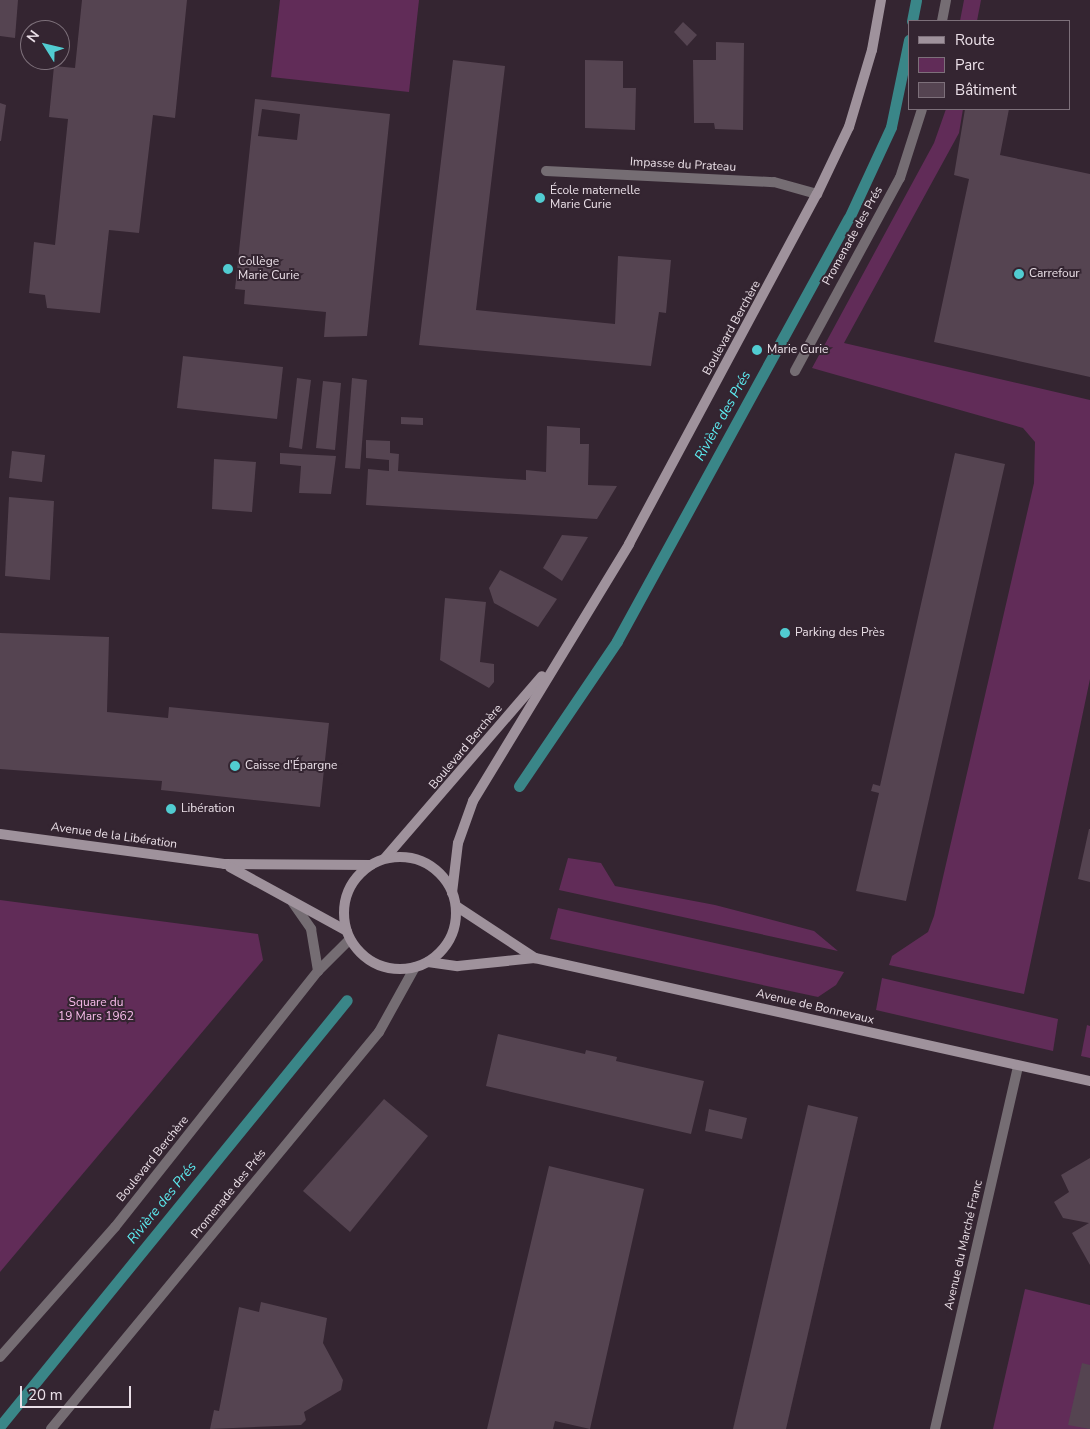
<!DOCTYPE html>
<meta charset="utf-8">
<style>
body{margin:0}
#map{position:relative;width:1090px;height:1429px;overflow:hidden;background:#342531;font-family:"Nunito Sans",sans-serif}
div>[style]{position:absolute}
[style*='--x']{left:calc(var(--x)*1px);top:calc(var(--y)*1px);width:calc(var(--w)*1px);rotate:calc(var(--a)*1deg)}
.green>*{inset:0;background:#612c58}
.stream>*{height:11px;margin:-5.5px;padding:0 5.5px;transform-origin:5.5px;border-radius:5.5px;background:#3a8688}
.building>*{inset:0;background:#554451}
.minor>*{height:10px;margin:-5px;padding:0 5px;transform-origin:5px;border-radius:5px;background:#756d73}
.tertiary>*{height:10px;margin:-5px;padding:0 5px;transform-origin:5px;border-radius:5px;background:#756d73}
.secondary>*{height:10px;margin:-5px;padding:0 5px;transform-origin:5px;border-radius:5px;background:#9f929c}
.secondary>.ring{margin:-5px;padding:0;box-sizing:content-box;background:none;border:10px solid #9f929c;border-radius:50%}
.dots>*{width:14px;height:14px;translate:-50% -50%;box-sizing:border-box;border:2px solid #342531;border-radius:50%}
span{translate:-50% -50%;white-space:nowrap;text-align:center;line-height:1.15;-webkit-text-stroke:4px #342531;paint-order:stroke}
.street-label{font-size:12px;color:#ebe0e8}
.poi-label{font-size:12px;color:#ebe0e8}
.left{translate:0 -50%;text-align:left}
.park-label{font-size:12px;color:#f8bceb}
.water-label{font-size:14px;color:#5cedf2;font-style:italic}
.legend{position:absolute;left:908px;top:20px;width:162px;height:90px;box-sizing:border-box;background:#342531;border:1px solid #7d707a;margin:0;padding:6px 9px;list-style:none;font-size:15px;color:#ebe0e8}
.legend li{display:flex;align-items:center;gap:10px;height:25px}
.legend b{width:25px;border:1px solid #7d707a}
.north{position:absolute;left:20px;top:20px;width:50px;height:50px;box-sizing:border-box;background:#342531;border:1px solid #7d707a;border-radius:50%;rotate:306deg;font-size:14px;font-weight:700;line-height:20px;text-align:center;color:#ebe0e8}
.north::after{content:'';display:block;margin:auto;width:18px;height:22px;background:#51ccd1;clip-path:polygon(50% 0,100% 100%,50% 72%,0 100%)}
.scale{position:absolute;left:20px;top:1386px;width:111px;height:22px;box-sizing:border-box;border:2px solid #ebe0e8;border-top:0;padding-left:6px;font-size:15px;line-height:18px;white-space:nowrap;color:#ebe0e8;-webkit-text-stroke:4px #342531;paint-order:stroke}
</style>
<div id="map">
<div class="green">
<i style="clip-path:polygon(280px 0,419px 0,409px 92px,271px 77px)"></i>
<i style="clip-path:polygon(964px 0,981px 0,977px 21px,960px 21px)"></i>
<i style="clip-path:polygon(946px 109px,963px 109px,959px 133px,844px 343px,1090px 400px,1090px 679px,1024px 994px,889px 965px,892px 956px,928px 932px,934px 916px,1034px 483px,1035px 442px,1023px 428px,812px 368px,934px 143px)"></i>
<i style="clip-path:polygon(568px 858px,601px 863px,615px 886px,715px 905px,814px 931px,838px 951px,559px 890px)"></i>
<i style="clip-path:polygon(0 900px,258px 934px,263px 960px,0 1272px)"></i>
<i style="clip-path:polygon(558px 908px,844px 972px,836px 985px,818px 997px,550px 939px)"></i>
<i style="clip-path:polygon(882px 978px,1058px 1019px,1053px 1051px,876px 1010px)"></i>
<i style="clip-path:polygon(1087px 1025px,1090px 1026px,1090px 1058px,1081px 1056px)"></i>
<i style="clip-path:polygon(1025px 1289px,1090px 1305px,1090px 1429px,993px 1429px)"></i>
</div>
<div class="stream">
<i style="--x:912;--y:21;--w:21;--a:-79"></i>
<i style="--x:519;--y:786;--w:175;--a:-55.9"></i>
<i style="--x:617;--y:641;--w:482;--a:-61.3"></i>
<i style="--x:849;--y:218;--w:100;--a:-65.2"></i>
<i style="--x:891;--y:127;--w:89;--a:-78.3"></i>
<i style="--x:0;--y:1426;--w:549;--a:-50.84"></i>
</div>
<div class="building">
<i style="clip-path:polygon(0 0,18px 0,15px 38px,0 36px)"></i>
<i style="clip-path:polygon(82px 0,187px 0,175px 118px,153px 115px,139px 233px,109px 230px,100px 313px,47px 308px,45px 295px,29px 293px,34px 242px,55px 245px,68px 119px,49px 117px,54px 66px,75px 68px)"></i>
<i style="clip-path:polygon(683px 22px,697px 35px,687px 46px,674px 32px)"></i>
<i style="clip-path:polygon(716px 42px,744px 43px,743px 130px,715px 129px,714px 123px,694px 123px,693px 60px,716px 60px)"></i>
<i style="clip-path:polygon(453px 60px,505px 66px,476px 310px,615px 324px,618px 256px,671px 260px,666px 313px,659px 312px,651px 366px,419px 345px)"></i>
<i style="clip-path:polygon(585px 60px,623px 61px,623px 88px,636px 88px,635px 130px,585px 128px)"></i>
<i style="clip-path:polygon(evenodd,255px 99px,390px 114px,367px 336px,324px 337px,326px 312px,244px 304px,245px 290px,235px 289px,255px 99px,262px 109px,300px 114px,297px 140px,258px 136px,262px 109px)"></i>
<i style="clip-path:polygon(0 103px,6px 105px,1px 141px,0 141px)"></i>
<i style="clip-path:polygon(965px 109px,1009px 109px,1000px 155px,1090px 174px,1090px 377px,934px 342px,969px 179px,954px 175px)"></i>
<i style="clip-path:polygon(183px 356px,283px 367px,277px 419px,177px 408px)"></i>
<i style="clip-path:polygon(297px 378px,311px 380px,302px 449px,289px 447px)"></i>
<i style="clip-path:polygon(352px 378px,367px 380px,360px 469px,345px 468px)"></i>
<i style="clip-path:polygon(323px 381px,341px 383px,335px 450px,316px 448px)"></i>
<i style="clip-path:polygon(401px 417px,423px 418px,423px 425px,401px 424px)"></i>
<i style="clip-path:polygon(547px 426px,580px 428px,580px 444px,589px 444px,588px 485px,617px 486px,597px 519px,366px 505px,368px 469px,389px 471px,389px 460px,366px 458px,366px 440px,390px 441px,390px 453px,399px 454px,398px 471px,526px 480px,526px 470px,546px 472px)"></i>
<i style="clip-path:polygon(12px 451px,45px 455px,42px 482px,9px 478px)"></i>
<i style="clip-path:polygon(280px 453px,336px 456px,331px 494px,299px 493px,301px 466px,280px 464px)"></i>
<i style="clip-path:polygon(955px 453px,1005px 464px,906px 901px,856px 891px,879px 793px,871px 791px,873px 784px,880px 786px)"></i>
<i style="clip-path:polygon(214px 459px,256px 462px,252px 512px,212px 509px)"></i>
<i style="clip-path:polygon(9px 497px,54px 501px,50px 580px,5px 576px)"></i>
<i style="clip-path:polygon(562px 535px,588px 537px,562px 581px,543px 568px)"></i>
<i style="clip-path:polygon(500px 570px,557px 599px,538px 627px,494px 603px,489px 588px)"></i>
<i style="clip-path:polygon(445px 598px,486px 602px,480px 662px,494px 664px,494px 682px,489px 688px,440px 660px)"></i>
<i style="clip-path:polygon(0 633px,109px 637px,107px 712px,168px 718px,169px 707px,329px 723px,320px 807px,161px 790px,162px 781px,0 769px)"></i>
<i style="clip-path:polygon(1089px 829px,1090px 829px,1090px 882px,1078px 879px)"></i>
<i style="clip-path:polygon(498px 1034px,585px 1054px,586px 1050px,617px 1057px,616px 1061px,704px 1081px,691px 1134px,486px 1086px)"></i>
<i style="clip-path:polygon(384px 1099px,428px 1136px,350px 1232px,303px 1191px)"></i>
<i style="clip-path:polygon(808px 1105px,858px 1117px,786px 1429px,733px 1429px)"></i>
<i style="clip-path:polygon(709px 1109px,747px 1118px,742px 1139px,705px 1131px)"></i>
<i style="clip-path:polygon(1090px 1158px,1090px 1265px,1072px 1233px,1089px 1223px,1063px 1218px,1054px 1202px,1069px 1192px,1061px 1175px)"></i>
<i style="clip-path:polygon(549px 1166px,644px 1189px,590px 1429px,555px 1421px,553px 1429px,487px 1429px)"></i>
<i style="clip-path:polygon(261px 1302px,327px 1318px,323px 1343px,343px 1380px,341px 1390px,304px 1412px,306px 1420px,301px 1425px,210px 1429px,214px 1410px,219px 1411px,239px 1307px,259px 1312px)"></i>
<i style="clip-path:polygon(1082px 1363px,1090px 1365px,1090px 1429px,1068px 1425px)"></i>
</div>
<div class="minor">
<i style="--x:942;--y:21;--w:21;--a:-79"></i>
<i style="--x:546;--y:171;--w:228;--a:2.8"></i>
<i style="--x:774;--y:182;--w:45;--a:15.6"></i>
<i style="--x:795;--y:371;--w:220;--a:-61.5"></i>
<i style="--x:900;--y:178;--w:72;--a:-72.3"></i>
<i style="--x:935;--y:1429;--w:372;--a:-77.1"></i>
</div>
<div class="tertiary">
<i style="--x:293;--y:903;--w:32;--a:55"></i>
<i style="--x:311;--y:929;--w:43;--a:80.5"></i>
<i style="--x:0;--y:1357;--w:174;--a:-48.5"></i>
<i style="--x:115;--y:1227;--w:327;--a:-51.6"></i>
<i style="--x:318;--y:971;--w:45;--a:-45"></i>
<i style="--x:51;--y:1429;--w:515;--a:-50.44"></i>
<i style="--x:379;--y:1032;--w:74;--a:-61"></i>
</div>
<div class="secondary">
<i style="--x:0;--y:834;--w:226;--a:7.6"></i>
<i style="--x:224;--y:864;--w:147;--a:0.4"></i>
<i class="ring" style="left:344px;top:857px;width:102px;height:102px"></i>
<i style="--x:385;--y:858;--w:240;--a:-49.2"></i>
<i style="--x:230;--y:867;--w:133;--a:28.7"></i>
<i style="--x:452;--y:893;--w:50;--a:-83.2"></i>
<i style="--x:458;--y:843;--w:45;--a:-70.3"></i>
<i style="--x:473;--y:801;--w:301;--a:-58.7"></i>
<i style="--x:629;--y:544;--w:397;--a:-61.8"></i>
<i style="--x:817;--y:194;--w:74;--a:-64.5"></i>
<i style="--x:849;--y:127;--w:80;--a:-73.4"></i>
<i style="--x:872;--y:50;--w:51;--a:-79.8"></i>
<i style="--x:456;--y:906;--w:95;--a:33.4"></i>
<i style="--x:428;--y:962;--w:30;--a:8"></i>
<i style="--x:458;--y:966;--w:77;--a:-5.9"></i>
<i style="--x:535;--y:958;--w:568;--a:12.5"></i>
</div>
<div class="dots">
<i style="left:540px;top:198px;background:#51ccd1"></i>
<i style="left:228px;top:269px;background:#51ccd1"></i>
<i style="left:1019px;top:274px;background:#51ccd1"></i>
<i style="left:757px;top:350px;background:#51ccd1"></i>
<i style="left:785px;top:633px;background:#51ccd1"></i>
<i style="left:235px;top:766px;background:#51ccd1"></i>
<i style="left:171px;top:809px;background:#51ccd1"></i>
</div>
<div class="street-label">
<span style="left:683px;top:165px;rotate:3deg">Impasse du Prateau</span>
<span style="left:853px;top:236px;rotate:-61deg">Promenade des Prés</span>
<span style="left:732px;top:328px;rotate:-61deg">Boulevard Berchère</span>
<span style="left:466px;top:747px;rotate:-50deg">Boulevard Berchère</span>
<span style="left:114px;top:836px;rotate:8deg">Avenue de la Libération</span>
<span style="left:815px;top:1007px;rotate:13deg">Avenue de Bonnevaux</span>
<span style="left:153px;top:1159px;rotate:-51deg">Boulevard Berchère</span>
<span style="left:229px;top:1194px;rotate:-51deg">Promenade des Prés</span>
<span style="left:964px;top:1245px;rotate:-77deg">Avenue du Marché Franc</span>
</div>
<div class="poi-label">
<span class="left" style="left:550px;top:198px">École maternelle<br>Marie Curie</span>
<span class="left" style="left:238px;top:269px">Collège<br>Marie Curie</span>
<span class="left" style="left:1029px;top:274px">Carrefour</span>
<span class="left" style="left:767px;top:350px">Marie Curie</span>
<span class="left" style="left:795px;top:633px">Parking des Près</span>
<span class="left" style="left:245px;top:766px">Caisse d'Épargne</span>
<span class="left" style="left:181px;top:809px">Libération</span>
</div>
<div class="park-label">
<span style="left:96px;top:1010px">Square du<br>19 Mars 1962</span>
</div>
<div class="water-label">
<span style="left:723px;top:416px;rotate:-61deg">Rivière des Prés</span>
<span style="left:162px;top:1203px;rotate:-51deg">Rivière des Prés</span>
</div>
<ul class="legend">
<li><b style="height:6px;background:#9f929c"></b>Route</li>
<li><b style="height:14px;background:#612c58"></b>Parc</li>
<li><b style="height:14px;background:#554451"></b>Bâtiment</li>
</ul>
<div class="north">N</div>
<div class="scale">20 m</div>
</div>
